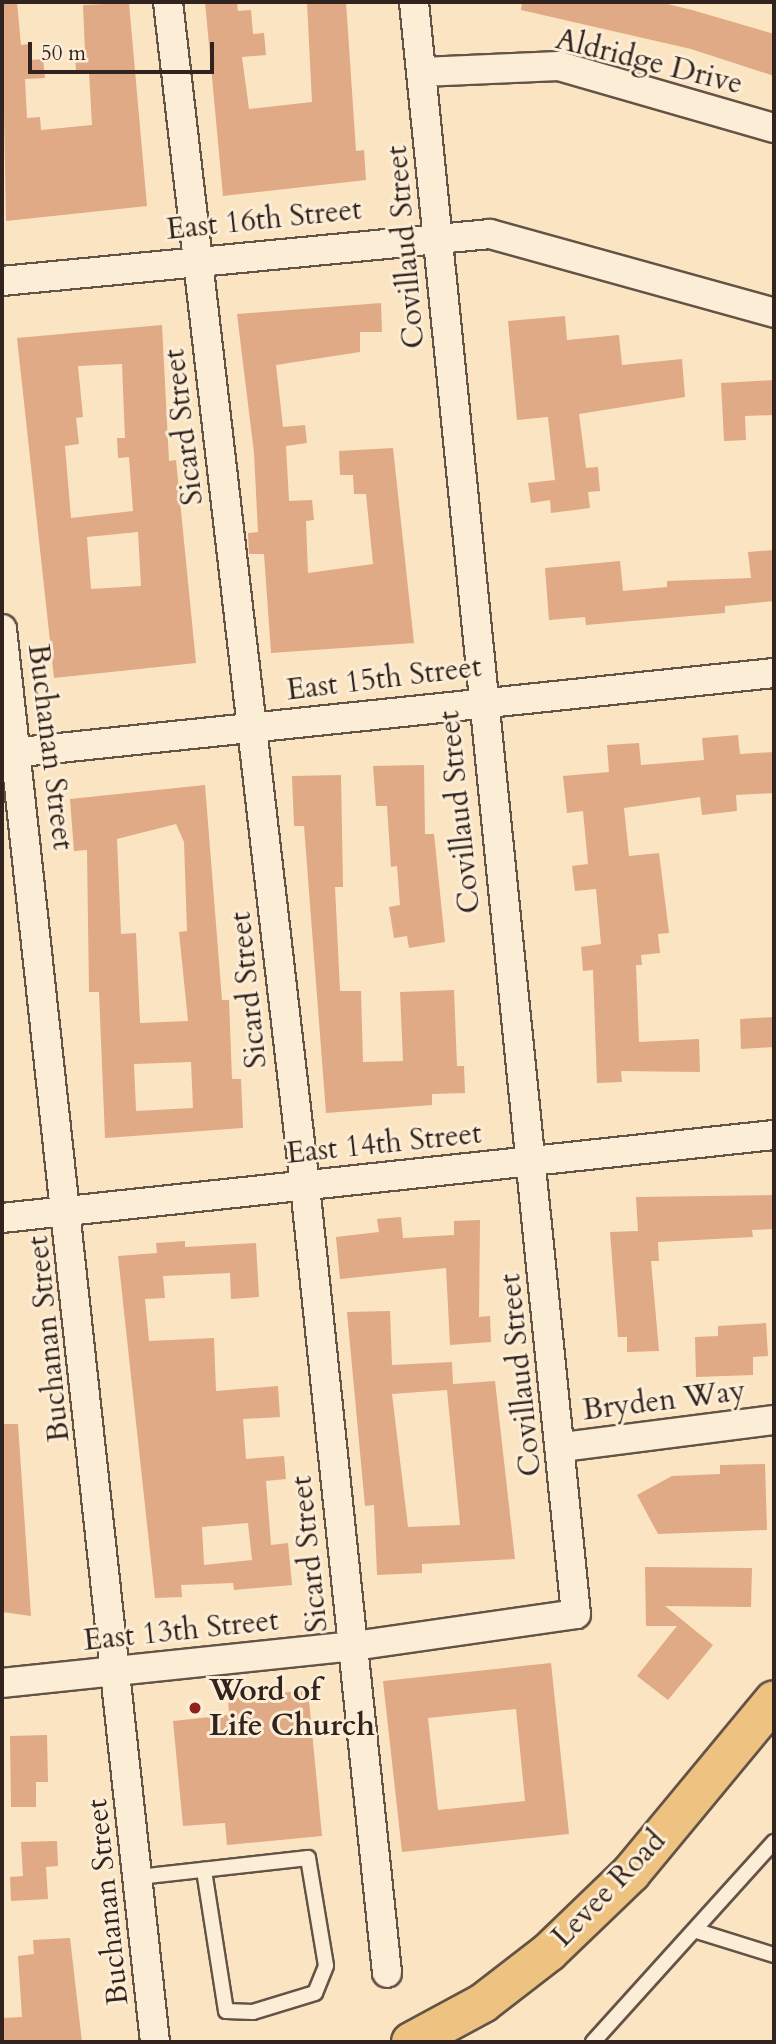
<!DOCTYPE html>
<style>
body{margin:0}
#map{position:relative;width:776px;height:2044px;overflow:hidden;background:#fbe4c1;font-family:Cardo,serif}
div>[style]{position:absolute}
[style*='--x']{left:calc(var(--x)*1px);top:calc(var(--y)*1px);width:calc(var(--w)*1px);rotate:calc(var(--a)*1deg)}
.building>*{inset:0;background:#dfaa85}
.roads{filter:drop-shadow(2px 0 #645347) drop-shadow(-2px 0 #645347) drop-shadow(0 2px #645347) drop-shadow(0 -2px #645347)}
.lane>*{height:14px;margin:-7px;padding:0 7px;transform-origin:7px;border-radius:7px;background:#fcedd7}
.street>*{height:28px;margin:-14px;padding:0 14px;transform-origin:14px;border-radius:14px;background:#fcedd7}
.highway>*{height:38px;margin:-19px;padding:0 19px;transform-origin:19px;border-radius:19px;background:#eec280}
.dots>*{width:19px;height:19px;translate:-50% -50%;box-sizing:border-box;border:4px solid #fcedd7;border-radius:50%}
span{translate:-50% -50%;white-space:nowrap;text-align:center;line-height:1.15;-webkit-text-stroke:6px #fcedd7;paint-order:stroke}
.street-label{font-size:30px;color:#32231e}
.poi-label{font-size:30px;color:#32231e;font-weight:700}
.left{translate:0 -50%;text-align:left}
.frame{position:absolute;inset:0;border:4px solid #32231e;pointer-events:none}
.scale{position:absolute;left:28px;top:42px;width:186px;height:32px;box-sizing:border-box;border:4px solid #32231e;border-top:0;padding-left:9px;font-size:21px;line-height:24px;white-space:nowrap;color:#32231e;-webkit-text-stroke:5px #fcedd7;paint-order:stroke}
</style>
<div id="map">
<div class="building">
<i style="clip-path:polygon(2px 2px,17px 2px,21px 45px,29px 44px,30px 60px,43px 59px,45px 78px,25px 79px,27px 118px,40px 117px,41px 130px,92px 125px,89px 72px,76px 72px,75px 52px,85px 52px,83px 5px,129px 3px,147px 206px,6px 221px)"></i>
<i style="clip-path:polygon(205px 2px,237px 2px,238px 11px,251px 10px,253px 34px,264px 33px,266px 55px,242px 57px,249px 109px,312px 102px,307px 2px,346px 2px,356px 151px,364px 150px,366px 180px,223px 196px)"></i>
<i style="clip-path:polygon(522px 2px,659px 2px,692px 10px,774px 34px,774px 76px,691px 49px,521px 10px)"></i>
<i style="clip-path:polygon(381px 303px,382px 332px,360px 332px,360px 352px,276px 365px,283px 427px,305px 425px,307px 443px,286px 446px,289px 501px,312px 500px,314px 520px,306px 521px,308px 573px,373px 564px,366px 494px,354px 494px,353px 475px,340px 475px,339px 451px,393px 448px,414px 643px,271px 653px,264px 554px,249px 554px,248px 533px,258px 532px,254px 453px,237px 314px)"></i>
<i style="clip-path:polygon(565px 316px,567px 340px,619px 335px,622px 365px,682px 359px,685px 397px,579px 414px,586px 468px,598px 467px,600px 491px,588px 492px,590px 508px,551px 513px,550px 500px,531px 503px,528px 483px,555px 480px,548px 417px,517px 420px,508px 321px)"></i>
<i style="clip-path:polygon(evenodd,162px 325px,169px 461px,176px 460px,196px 663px,54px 678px,17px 338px,162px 325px,122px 364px,125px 438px,117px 438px,118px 458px,129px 457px,133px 511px,71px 518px,65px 446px,79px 444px,76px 418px,83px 417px,78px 366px,122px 364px,162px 325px,138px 532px,141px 586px,91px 589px,87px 537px,138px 532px)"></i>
<i style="clip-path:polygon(774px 380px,774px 415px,745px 416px,746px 440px,724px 441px,721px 383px)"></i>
<i style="clip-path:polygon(774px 550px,774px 601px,725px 606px,725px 613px,586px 625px,585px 617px,549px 620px,545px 568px,620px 561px,623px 591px,667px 587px,667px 581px,751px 578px,748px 552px)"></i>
<i style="clip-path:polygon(738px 735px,740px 754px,774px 752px,774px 793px,736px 795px,737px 811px,702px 815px,700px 797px,624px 808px,629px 856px,659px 853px,669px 933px,658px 934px,660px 953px,641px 955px,642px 965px,636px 965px,639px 1042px,699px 1039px,700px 1072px,621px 1071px,622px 1082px,597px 1083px,593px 970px,583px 971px,581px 947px,601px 944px,596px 889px,575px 891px,572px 866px,588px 864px,583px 811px,567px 813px,563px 776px,609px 772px,607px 745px,639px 743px,641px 765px,704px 760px,702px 738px)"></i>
<i style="clip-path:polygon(424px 765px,425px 834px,434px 834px,445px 942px,409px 948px,407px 936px,394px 938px,389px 907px,400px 905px,397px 866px,391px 867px,387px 806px,376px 806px,373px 766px)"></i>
<i style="clip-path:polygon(341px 775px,343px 887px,335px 887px,340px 991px,361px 991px,363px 1062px,403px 1061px,400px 992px,454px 990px,457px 1066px,464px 1066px,465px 1093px,432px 1094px,432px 1105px,326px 1113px,304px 826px,294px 826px,292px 776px)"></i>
<i style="clip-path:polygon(evenodd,205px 785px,222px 1000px,229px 1000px,232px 1079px,241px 1079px,243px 1128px,105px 1138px,99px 992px,89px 992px,87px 850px,74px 851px,70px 799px,205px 785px,176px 824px,184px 842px,187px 931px,179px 932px,188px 1021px,140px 1023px,136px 933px,121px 934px,117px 839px,176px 824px,205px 785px,191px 1062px,193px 1108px,136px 1111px,134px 1064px,191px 1062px)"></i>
<i style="clip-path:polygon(774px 1017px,774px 1047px,741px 1049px,740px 1019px)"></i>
<i style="clip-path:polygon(774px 1195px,774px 1229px,752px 1230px,753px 1237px,658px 1242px,659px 1261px,651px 1261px,659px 1351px,627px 1352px,627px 1337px,618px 1337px,610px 1232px,638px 1231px,636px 1197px)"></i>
<i style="clip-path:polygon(401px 1217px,403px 1238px,454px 1235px,454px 1221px,480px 1220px,479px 1317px,490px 1316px,491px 1342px,450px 1345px,446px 1268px,340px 1279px,336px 1237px,379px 1232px,377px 1219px)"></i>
<i style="clip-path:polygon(evenodd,185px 1241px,185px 1247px,256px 1243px,259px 1297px,231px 1299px,230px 1273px,163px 1276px,165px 1298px,145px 1299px,149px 1341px,214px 1338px,216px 1391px,278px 1386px,280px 1417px,243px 1419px,246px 1459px,284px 1456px,286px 1479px,266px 1481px,271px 1545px,288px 1543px,292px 1585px,234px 1590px,233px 1583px,181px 1585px,182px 1597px,155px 1598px,118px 1256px,157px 1253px,156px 1243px,185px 1241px,248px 1523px,252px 1560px,204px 1565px,202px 1527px,248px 1523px)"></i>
<i style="clip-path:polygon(evenodd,390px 1311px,392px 1365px,452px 1362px,453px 1384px,495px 1381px,515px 1559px,422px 1564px,422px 1573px,377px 1575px,374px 1505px,365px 1506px,347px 1312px,390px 1311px,447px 1390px,460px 1525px,408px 1527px,392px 1394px,447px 1390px)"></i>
<i style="clip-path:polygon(766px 1323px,768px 1356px,753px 1357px,753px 1375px,696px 1377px,695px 1337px,718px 1336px,718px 1326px)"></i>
<i style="clip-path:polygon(2px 1424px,18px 1424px,31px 1616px,2px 1612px)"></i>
<i style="clip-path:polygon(765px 1464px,767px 1530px,658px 1534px,637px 1495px,672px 1476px,720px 1474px,720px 1465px)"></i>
<i style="clip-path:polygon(645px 1567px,752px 1568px,751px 1607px,665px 1606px,713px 1645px,668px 1700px,637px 1676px,677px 1626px,646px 1626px)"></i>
<i style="clip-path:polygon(evenodd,551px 1663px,569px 1834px,402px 1852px,383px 1681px,551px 1663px,516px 1709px,525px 1801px,438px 1810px,428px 1718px,516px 1709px)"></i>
<i style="clip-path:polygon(308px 1690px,322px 1836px,227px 1845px,225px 1823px,183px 1826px,173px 1721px,229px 1715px,228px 1698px)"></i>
<i style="clip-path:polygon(47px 1735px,48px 1782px,36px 1782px,36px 1807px,11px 1807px,10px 1736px)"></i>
<i style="clip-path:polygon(57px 1841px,58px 1866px,46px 1867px,48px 1899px,11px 1901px,10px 1877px,23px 1876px,21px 1842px)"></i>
<i style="clip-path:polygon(70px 1938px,82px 2042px,2px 2042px,2px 2018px,22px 2017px,18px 1956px,34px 1954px,33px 1940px)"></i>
</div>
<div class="roads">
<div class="lane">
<i style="--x:139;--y:1877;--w:170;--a:-6.4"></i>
<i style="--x:308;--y:1858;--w:109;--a:80.5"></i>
<i style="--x:326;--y:1966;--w:29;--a:112"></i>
<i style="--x:315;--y:1993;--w:65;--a:163"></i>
<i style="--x:253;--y:2012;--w:27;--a:-178"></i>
<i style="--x:226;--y:2011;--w:143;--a:-98.9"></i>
<i style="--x:697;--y:1931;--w:81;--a:17.3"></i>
<i style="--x:593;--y:2042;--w:270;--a:-47.9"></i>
</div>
<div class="street">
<i style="--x:168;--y:2;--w:1192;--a:83.4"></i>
<i style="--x:305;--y:1186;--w:791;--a:84.05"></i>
<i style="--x:422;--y:72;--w:137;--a:-2.5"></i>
<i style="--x:559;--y:66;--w:224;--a:16.1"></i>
<i style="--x:2;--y:281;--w:490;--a:-5.5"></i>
<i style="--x:490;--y:234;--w:295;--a:15.5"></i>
<i style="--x:2;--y:629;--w:1421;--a:83.82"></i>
<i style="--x:2;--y:754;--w:776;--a:-5.99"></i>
<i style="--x:2;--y:1218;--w:776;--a:-6.14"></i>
<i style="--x:562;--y:1447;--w:214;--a:-7.3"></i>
<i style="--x:2;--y:1683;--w:354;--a:-6"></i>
<i style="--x:354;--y:1646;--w:224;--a:-8.2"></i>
<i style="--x:576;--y:1614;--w:1620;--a:-95.74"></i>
</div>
<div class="highway">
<i style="--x:411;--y:2042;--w:82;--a:-28.4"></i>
<i style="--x:483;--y:2003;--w:83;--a:-37.7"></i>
<i style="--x:549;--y:1952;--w:114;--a:-43.9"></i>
<i style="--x:631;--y:1873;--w:224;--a:-50.4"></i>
</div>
</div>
<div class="dots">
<i style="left:195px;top:1708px;background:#8f2418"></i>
</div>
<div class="street-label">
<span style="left:649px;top:62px;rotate:14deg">Aldridge Drive</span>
<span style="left:264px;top:220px;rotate:-6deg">East 16th Street</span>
<span style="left:406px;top:247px;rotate:-95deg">Covillaud Street</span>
<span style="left:184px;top:427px;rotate:-97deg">Sicard Street</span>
<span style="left:384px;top:679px;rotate:-7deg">East 15th Street</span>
<span style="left:50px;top:747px;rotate:83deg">Buchanan Street</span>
<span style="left:460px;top:812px;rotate:-96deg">Covillaud Street</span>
<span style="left:249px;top:990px;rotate:-96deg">Sicard Street</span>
<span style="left:384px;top:1144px;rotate:-6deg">East 14th Street</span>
<span style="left:49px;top:1339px;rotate:-96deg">Buchanan Street</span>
<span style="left:521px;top:1375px;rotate:-96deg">Covillaud Street</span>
<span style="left:664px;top:1401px;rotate:-7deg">Bryden Way</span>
<span style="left:310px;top:1554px;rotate:-96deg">Sicard Street</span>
<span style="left:181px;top:1631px;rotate:-6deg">East 13th Street</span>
<span style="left:609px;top:1889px;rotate:-46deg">Levee Road</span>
<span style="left:108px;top:1902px;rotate:-96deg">Buchanan Street</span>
</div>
<div class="poi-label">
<span class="left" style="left:209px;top:1708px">Word of<br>Life Church</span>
</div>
<div class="frame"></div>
<div class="scale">50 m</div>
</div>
